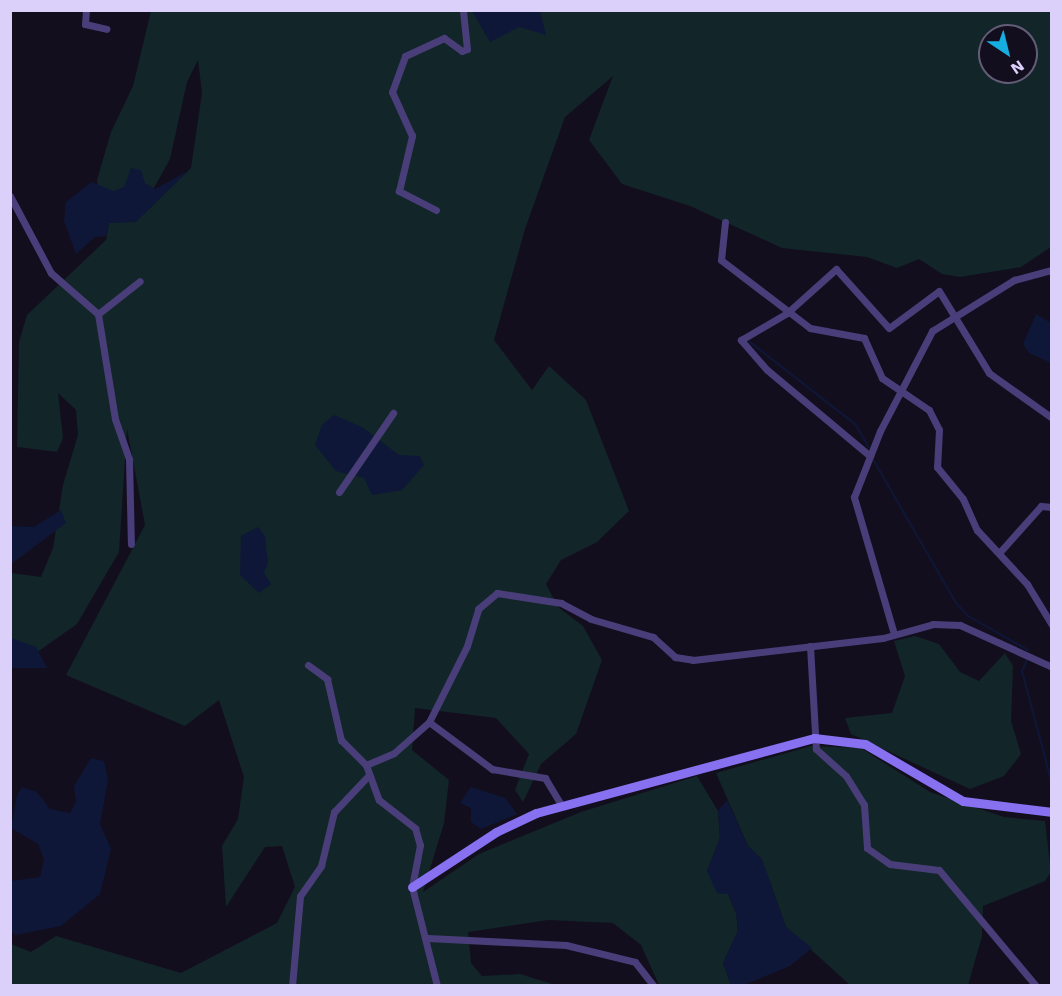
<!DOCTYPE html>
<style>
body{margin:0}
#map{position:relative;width:1062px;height:996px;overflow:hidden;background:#130e1e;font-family:"Work Sans",sans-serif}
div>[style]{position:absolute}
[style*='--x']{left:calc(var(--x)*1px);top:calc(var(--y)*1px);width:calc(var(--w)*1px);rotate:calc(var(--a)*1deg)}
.green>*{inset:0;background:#122528}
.water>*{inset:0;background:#0e1738}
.stream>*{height:2px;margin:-1px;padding:0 1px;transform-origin:1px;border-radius:1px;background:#0e1738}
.street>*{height:7px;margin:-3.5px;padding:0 3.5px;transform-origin:3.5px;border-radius:3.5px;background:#493e79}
.secondary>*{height:9px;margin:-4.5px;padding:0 4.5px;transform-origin:4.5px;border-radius:4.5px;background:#8771f1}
span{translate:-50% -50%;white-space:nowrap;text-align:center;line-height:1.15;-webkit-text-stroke:5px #130e1e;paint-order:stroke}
.frame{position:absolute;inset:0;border:12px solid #dbd0fa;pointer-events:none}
.north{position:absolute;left:978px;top:24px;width:60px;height:60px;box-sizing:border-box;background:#130e1e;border:2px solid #635c76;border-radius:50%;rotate:145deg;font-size:16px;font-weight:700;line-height:24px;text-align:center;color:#dbd0fa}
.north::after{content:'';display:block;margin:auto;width:21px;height:27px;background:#16aee0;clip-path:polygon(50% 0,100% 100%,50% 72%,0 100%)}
</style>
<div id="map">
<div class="green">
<i style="clip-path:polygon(evenodd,151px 11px,1051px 11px,1051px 247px,1021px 267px,960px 277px,942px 274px,919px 259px,897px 268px,867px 257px,782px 248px,690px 206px,622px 184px,589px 140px,613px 76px,565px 117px,525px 229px,494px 340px,532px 390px,549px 366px,586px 400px,629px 511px,597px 542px,561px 560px,546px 584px,558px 607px,583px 626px,602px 660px,576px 734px,541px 764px,523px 802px,515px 790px,529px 754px,496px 718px,415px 708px,412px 750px,449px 780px,444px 823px,423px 892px,479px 854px,581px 812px,697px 776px,718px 811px,720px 838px,707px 871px,728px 894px,736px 913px,738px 931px,723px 963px,731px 985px,659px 985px,641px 945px,613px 923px,548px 920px,468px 932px,471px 963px,482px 976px,520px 974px,555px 985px,11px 985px,11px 944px,31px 952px,56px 936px,181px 973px,277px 923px,295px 887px,282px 846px,265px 847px,226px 907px,222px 846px,238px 819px,244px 777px,219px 700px,185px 726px,66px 675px,145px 525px,127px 429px,119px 552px,77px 624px,33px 655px,11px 659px,11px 573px,41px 577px,53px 548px,63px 485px,78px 435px,76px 410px,58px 393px,63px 438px,57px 452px,17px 447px,19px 342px,27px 315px,106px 240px,109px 223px,98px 207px,97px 180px,111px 132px,133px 86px,151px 11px,990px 36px,1026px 36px,1026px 72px,990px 72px,990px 36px,151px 11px,198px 60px,202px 93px,191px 168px,135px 222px,170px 159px,187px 82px,198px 60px)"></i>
<i style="clip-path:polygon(915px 636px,939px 644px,960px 672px,979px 681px,1005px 653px,1013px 666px,1011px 721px,1021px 754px,1004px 776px,970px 789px,851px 734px,845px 718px,892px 713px,905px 676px,894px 641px)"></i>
<i style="clip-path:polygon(811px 746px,861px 748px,930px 792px,1004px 817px,1045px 821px,1051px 872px,1045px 881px,983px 906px,982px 936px,968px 985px,850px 985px,786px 927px,762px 860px,748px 846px,716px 773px)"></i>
</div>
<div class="water">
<i style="clip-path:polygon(472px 11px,540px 11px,546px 35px,519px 27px,490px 42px)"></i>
<i style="clip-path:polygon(131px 168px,141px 170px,145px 183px,155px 189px,188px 171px,136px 222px,109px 223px,106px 236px,95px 237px,76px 254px,64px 221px,66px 202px,92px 182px,113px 191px,124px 187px)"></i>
<i style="clip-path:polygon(1036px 314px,1051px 323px,1051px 363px,1029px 353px,1023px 344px)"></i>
<i style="clip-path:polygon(334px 415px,362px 427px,399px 455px,420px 456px,424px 465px,402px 490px,372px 495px,364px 478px,336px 471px,315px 445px,322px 425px)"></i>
<i style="clip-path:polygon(61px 510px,66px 523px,11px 564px,11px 526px,34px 527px)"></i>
<i style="clip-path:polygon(258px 527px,265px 536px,268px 563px,264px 573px,271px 584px,259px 593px,240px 575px,241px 536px)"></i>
<i style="clip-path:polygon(11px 638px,36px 647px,47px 668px,11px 668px)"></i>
<i style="clip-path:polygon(91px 758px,104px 761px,108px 780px,100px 824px,111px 849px,100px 894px,61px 926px,15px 935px,11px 931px,11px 881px,40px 877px,44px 860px,38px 844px,11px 828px,17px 795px,22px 787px,37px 792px,50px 809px,70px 813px,76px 802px,74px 786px)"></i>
<i style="clip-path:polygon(471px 787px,505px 798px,517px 814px,481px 829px,471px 822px,471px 808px,460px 803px)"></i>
<i style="clip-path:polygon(727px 800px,748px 846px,762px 859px,786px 927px,812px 948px,790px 966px,744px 985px,731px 985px,723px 963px,738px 931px,736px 913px,728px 894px,717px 893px,707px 871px,720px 838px,718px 811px)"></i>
</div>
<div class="stream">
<i style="--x:750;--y:342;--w:133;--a:38"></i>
<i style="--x:855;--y:424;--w:27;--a:59"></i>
<i style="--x:874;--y:461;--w:164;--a:60"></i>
<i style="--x:956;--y:603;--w:18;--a:47"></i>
<i style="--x:968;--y:616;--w:69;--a:29.5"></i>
<i style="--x:1027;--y:660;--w:12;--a:114"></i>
<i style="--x:1022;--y:671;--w:117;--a:75.1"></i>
</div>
<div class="street">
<i style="--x:86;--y:10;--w:14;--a:94"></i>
<i style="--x:85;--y:24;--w:22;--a:13"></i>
<i style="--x:10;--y:196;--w:87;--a:62"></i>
<i style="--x:51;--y:273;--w:62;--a:41.1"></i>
<i style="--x:98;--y:314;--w:106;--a:80.8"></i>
<i style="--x:115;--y:419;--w:42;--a:70.7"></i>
<i style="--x:129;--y:459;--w:85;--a:88.7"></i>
<i style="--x:436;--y:210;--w:42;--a:-152.8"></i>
<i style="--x:399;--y:191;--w:57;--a:-76.7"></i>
<i style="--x:412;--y:136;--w:48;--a:-114.4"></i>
<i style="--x:392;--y:92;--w:38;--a:-70"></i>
<i style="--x:405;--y:56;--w:43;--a:-24.8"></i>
<i style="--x:444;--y:38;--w:22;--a:36"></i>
<i style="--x:462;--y:51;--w:5;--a:-22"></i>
<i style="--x:467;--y:49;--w:39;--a:-96"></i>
<i style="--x:725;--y:222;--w:38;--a:96"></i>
<i style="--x:721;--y:260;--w:112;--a:37.4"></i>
<i style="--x:810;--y:328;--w:55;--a:10.5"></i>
<i style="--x:864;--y:338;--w:44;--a:65.8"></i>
<i style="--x:882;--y:378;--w:57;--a:34.2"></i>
<i style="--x:929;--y:410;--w:22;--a:63"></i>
<i style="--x:939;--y:430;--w:37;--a:93"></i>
<i style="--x:937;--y:467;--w:41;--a:50.9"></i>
<i style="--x:963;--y:499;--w:34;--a:66"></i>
<i style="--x:977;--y:530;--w:74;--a:47.2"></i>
<i style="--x:1027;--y:584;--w:48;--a:58.6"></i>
<i style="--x:98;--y:314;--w:53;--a:-38.2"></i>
<i style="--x:870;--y:456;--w:134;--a:-140.1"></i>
<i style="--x:767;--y:370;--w:40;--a:-131"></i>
<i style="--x:741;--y:340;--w:53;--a:-30.4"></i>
<i style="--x:787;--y:313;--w:66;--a:-41.9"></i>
<i style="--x:836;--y:269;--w:79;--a:48.1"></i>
<i style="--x:889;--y:328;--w:62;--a:-36.5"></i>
<i style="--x:939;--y:291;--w:96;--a:58.6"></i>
<i style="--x:989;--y:373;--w:77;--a:35.5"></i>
<i style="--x:339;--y:492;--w:96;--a:-55.6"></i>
<i style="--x:999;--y:553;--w:63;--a:-48.2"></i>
<i style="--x:1041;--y:506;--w:11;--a:5"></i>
<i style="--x:894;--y:634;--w:143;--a:-106.3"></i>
<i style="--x:854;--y:497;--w:71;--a:-68.5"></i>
<i style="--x:880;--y:431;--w:113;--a:-62.5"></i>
<i style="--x:932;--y:331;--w:97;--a:-31.9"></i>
<i style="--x:1014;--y:280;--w:39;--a:-15"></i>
<i style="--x:810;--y:646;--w:103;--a:86.7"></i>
<i style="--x:816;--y:749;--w:40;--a:42"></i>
<i style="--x:846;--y:776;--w:34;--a:58"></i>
<i style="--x:864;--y:805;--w:43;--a:86"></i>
<i style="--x:867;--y:848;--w:28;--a:35"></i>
<i style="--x:890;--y:864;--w:49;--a:7"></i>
<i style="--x:939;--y:870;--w:151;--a:50.1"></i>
<i style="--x:308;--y:665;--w:24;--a:36"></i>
<i style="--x:327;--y:679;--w:63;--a:77.1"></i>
<i style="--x:341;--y:740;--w:35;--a:45"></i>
<i style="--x:366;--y:765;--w:37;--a:70"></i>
<i style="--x:379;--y:800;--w:46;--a:37.9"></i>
<i style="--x:415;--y:828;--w:18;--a:74"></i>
<i style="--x:420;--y:845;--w:43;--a:100.8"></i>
<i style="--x:412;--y:887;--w:102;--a:75.8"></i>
<i style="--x:429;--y:722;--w:79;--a:36.7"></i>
<i style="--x:492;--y:769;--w:54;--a:9.6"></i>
<i style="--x:545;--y:778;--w:33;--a:59"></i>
<i style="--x:366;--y:765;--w:30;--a:-23"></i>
<i style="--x:394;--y:753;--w:47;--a:-41.5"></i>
<i style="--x:429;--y:722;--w:85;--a:-63.4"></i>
<i style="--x:467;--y:646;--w:39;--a:-73"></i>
<i style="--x:478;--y:609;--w:25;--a:-40"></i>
<i style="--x:497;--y:593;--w:65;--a:8.9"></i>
<i style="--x:561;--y:603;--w:34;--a:28"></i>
<i style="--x:591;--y:619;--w:65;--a:16.2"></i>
<i style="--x:653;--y:637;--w:30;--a:42"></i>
<i style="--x:675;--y:657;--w:18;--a:9"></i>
<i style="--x:693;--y:660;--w:191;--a:-6.6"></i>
<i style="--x:883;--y:638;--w:52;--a:-15.6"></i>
<i style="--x:933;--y:624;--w:27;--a:2"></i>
<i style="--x:960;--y:625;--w:101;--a:24.5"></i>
<i style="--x:428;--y:938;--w:138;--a:2.9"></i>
<i style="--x:566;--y:945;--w:71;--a:13.8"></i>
<i style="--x:635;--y:962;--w:31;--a:52"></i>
<i style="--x:292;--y:986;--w:90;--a:-84.9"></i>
<i style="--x:300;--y:896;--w:37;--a:-55"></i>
<i style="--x:321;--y:866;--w:56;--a:-76.5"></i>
<i style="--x:334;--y:812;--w:48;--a:-46.7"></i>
</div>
<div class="secondary">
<i style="--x:412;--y:887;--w:100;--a:-33.2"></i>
<i style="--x:496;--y:832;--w:44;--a:-25.4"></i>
<i style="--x:536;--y:813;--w:288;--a:-15.1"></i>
<i style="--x:814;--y:738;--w:51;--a:6.7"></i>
<i style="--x:865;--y:744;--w:113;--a:30.2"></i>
<i style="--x:963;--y:801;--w:90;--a:7"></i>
</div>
<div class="frame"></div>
<div class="north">N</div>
</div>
